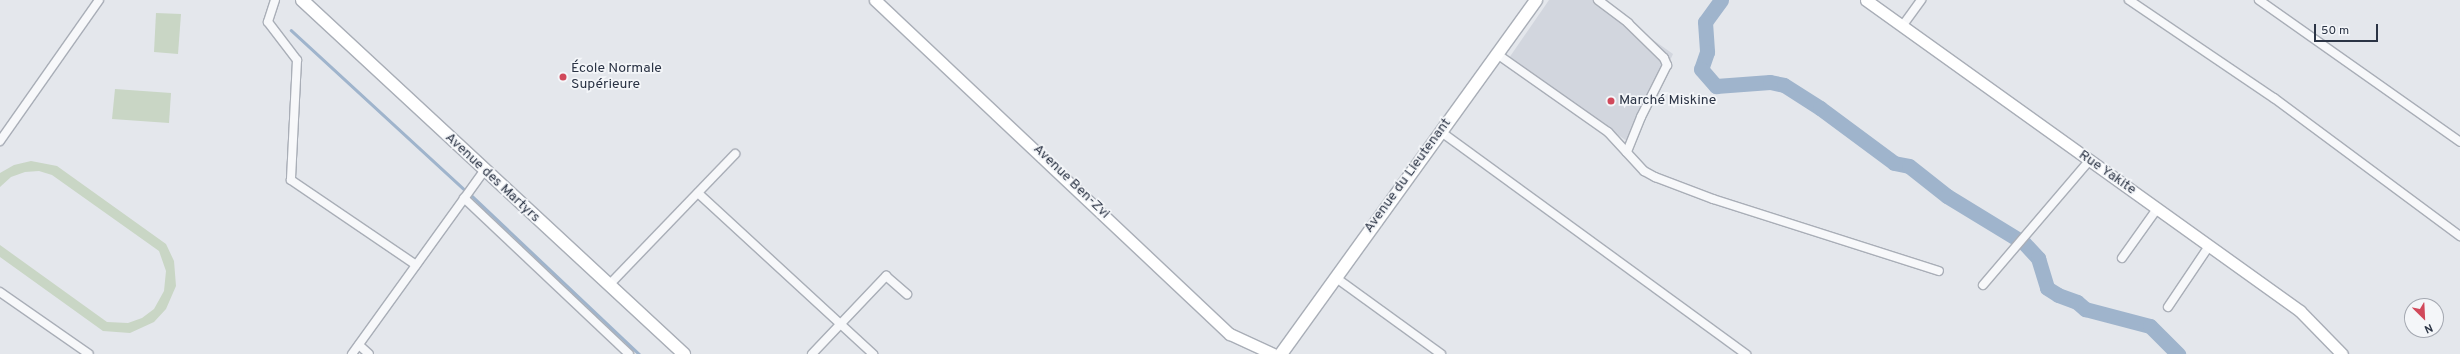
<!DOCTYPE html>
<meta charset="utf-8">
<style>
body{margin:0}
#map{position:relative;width:2460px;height:354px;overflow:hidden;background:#e4e7ec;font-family:Overpass,sans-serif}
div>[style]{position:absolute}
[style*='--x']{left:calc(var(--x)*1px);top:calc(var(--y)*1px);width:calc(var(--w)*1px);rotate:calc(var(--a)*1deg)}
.built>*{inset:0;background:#d2d6de}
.green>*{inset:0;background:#c9d6c5}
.stream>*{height:2.5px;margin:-1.25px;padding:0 1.25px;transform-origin:1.25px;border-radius:1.25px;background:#9fb4cc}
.river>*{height:15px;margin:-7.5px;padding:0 7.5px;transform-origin:7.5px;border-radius:7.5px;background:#9fb4cc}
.roads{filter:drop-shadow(1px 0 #a9aeb7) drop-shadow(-1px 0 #a9aeb7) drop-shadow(0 1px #a9aeb7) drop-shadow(0 -1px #a9aeb7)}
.street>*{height:8px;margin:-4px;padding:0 4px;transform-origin:4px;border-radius:4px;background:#f7f8fa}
.secondary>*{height:11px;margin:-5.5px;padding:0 5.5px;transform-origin:5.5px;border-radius:5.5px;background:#fff}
.primary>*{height:12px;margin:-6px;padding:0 6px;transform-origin:6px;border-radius:6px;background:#fff}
.dots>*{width:11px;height:11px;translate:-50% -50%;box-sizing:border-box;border:2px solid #f4f6f9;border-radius:50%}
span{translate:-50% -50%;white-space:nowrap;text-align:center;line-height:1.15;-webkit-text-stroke:3.5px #f4f6f9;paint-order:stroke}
.poi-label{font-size:14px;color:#2b3445}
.left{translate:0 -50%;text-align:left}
.street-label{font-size:14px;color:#2b3445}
.north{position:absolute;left:2404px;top:298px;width:40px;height:40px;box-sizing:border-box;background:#f4f6f9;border:1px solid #a4a8b1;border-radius:50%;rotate:156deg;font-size:11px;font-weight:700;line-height:16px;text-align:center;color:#2b3445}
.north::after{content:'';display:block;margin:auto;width:14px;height:18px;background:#d1495b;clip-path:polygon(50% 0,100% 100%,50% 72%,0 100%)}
.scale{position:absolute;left:2314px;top:24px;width:64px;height:18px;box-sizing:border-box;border:2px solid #2b3445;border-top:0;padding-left:5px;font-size:12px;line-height:14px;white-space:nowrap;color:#2b3445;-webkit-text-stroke:3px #f4f6f9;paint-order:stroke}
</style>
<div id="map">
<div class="built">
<i style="clip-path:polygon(1549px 0,1597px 0,1673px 54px,1631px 144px,1509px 58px)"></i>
</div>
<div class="green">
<i style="clip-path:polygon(156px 13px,181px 14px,178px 54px,154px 52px)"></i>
<i style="clip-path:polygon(115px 89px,171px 93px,169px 123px,112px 119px)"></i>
<i style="clip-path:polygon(31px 161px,57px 166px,166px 244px,174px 261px,176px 286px,166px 309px,154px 322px,130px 333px,103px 331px,0 257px,0 245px,107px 322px,128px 323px,142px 318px,154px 309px,164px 291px,166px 271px,159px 251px,52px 175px,39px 171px,25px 172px,11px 177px,0 187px,0 173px,14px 165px)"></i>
</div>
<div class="stream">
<i style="--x:291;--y:30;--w:235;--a:42.6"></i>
<i style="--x:470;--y:194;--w:233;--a:43.4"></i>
</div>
<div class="river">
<i style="--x:1721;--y:0;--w:27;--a:126"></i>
<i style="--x:1705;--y:22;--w:30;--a:86"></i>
<i style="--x:1707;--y:52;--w:18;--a:109"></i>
<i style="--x:1701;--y:69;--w:23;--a:49"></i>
<i style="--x:1716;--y:86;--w:54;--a:-4.2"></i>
<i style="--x:1770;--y:82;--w:14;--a:12"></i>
<i style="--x:1784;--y:85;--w:43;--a:32.6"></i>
<i style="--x:1820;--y:108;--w:92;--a:36.6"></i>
<i style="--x:1894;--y:163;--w:15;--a:11"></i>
<i style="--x:1909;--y:166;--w:48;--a:38.3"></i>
<i style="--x:1947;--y:196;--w:90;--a:31.4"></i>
<i style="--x:2024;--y:243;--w:21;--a:47"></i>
<i style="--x:2038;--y:258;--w:31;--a:73"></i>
<i style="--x:2047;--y:288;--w:13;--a:32"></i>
<i style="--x:2058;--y:295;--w:20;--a:20"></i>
<i style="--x:2077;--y:302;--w:11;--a:41"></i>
<i style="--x:2085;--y:309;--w:67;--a:14.7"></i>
<i style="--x:2150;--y:326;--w:40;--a:45"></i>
</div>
<div class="roads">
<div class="street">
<i style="--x:275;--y:0;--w:23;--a:108"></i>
<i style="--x:268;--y:22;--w:48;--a:52.7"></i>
<i style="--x:297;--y:60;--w:120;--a:92.9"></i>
<i style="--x:291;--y:180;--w:151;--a:34.2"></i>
<i style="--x:1598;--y:0;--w:38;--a:37"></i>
<i style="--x:1628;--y:23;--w:50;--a:44.2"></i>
<i style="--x:1664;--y:58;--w:8;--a:67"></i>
<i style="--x:1667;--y:65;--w:58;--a:116.6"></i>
<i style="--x:1641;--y:117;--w:38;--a:112"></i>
<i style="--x:2129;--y:0;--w:175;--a:34.1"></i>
<i style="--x:2274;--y:98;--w:232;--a:36.6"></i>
<i style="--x:2259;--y:0;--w:246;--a:35.2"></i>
<i style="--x:1903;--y:25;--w:31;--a:-54"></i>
<i style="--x:1497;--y:54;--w:136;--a:35.1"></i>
<i style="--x:1608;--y:132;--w:53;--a:47.3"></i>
<i style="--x:1644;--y:171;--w:13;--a:29"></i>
<i style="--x:1655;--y:177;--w:62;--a:20.8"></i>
<i style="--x:1713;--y:199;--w:237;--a:17.7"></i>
<i style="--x:1440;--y:131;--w:379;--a:36.1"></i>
<i style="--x:0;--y:141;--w:172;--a:-54.9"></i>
<i style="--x:698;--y:193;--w:238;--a:42.6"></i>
<i style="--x:464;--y:198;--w:227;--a:43.4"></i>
<i style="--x:2122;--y:258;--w:60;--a:-54.5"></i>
<i style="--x:1335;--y:277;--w:131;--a:36"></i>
<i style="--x:609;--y:285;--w:182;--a:-46.1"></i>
<i style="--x:1983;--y:285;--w:163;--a:-49.5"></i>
<i style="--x:0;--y:292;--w:108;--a:34.9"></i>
<i style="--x:2168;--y:307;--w:73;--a:-56.1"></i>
<i style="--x:359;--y:345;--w:13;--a:42"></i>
<i style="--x:352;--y:354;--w:226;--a:-54.2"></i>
<i style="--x:812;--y:354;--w:108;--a:-46.5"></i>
<i style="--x:886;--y:276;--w:28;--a:41"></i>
</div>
<div class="secondary">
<i style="--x:875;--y:0;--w:487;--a:43.3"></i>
<i style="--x:1230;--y:334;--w:47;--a:24.9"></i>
<i style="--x:1866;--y:0;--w:534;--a:35.62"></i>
<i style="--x:2300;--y:311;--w:60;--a:45.7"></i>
</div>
<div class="primary">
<i style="--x:302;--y:0;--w:521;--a:42.82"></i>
<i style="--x:1281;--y:354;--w:436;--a:-54.2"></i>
</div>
</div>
<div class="dots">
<i style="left:563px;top:77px;background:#d1495b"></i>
<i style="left:1611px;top:101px;background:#d1495b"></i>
</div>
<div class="poi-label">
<span class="left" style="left:571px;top:77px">École Normale<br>Supérieure</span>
<span class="left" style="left:1619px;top:101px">Marché Miskine</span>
</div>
<div class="street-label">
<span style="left:2107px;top:173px;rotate:35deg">Rue Yakite</span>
<span style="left:1408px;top:176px;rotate:-54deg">Avenue du Lieutenant</span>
<span style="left:492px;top:178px;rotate:43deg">Avenue des Martyrs</span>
<span style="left:1071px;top:182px;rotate:44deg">Avenue Ben-Zvi</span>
</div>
<div class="north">N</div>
<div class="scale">50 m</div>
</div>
